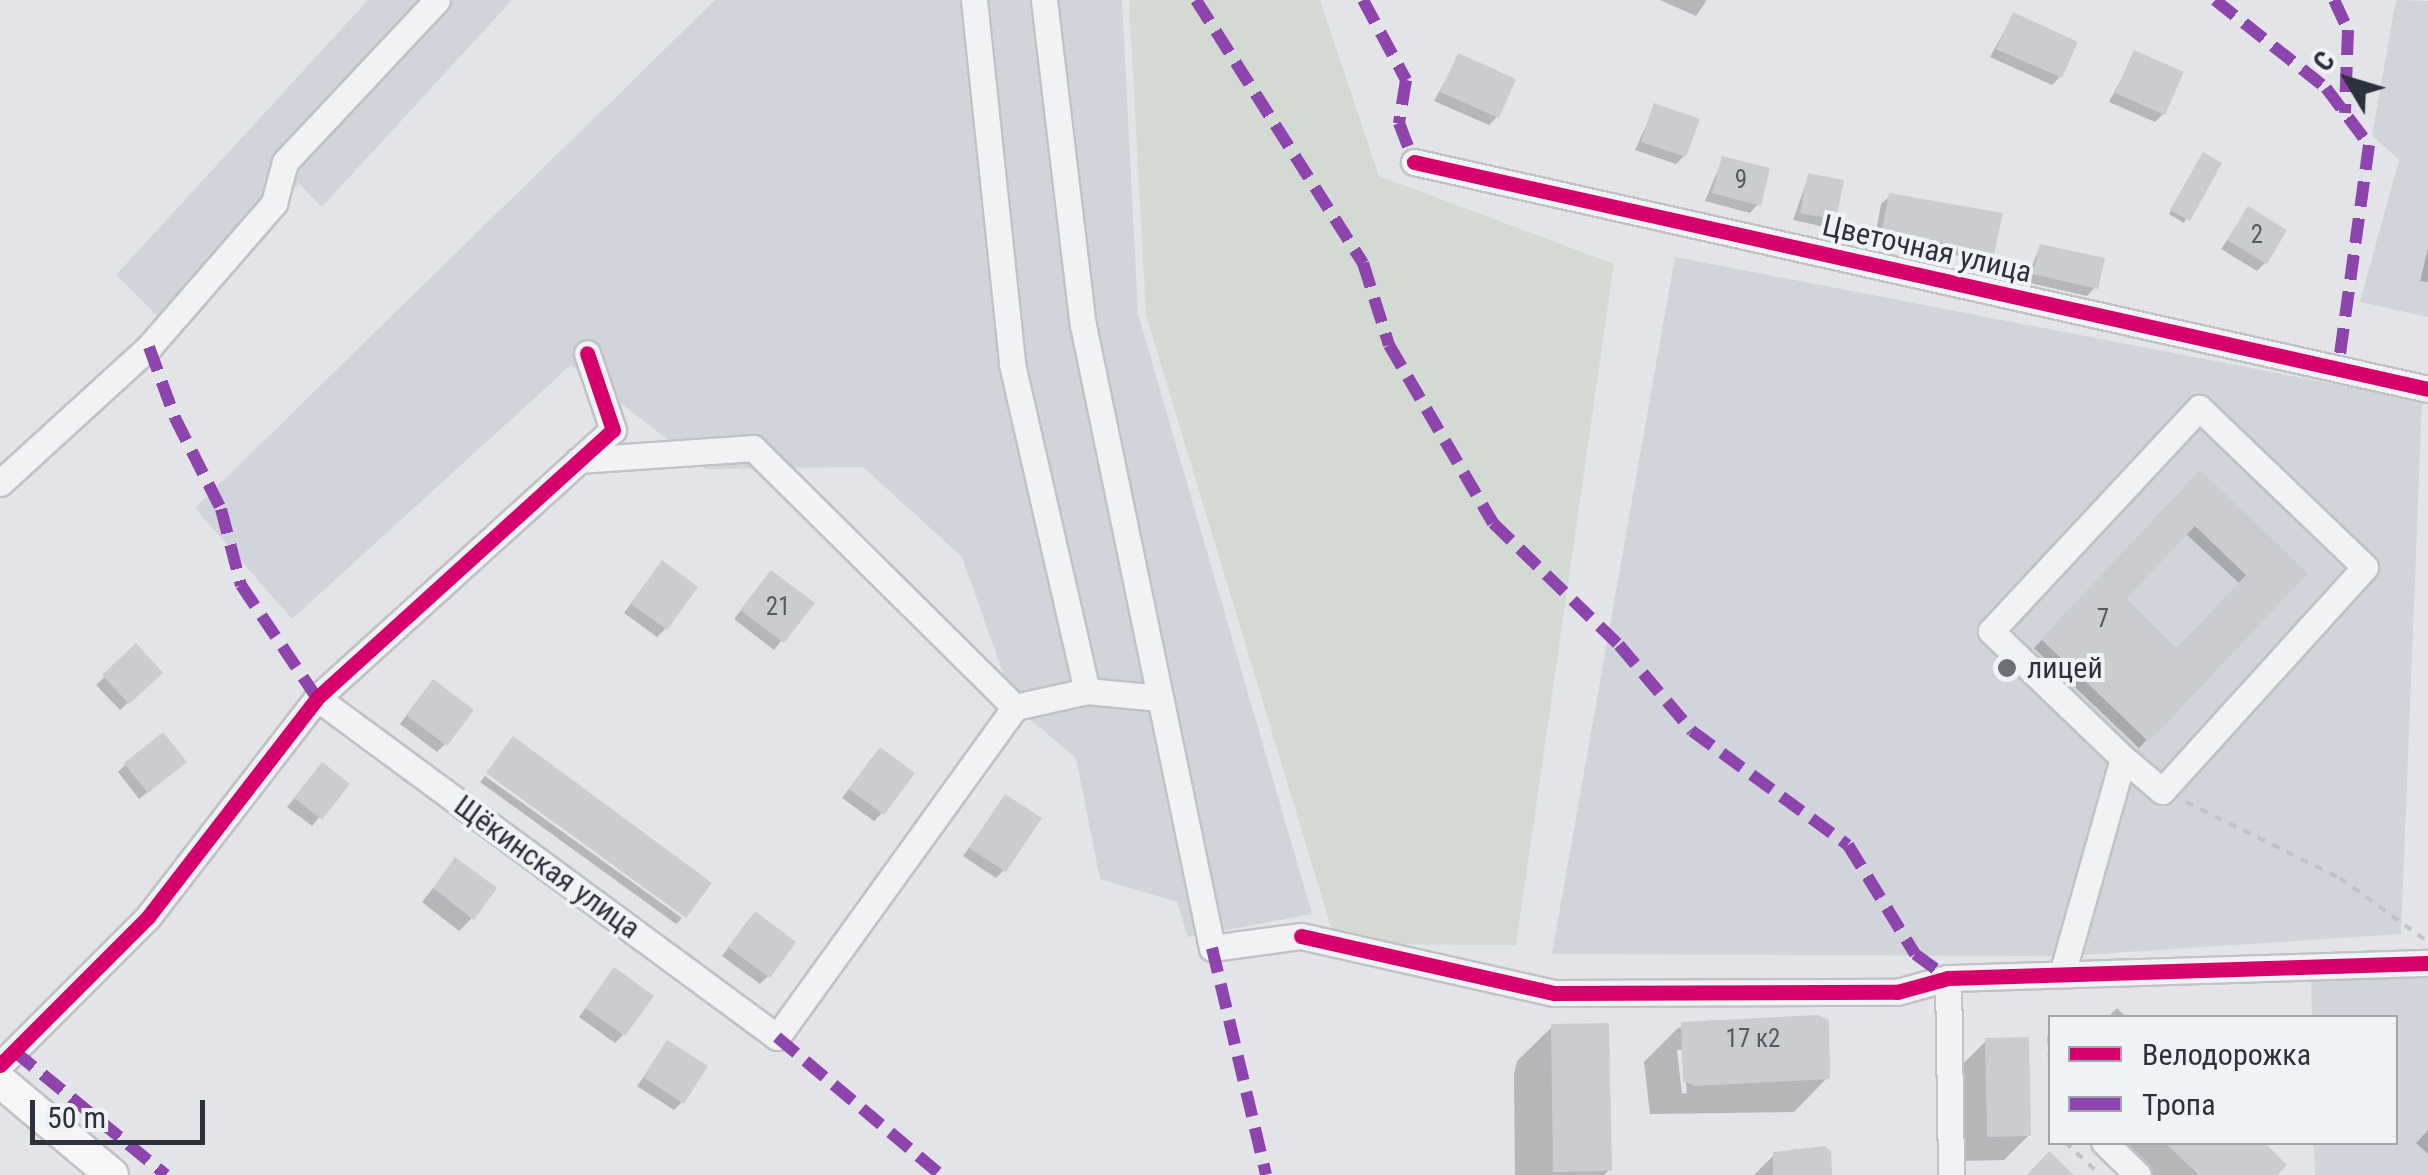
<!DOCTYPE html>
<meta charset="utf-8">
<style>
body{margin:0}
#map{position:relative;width:2428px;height:1175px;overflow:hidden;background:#e2e4e7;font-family:"Roboto Condensed",sans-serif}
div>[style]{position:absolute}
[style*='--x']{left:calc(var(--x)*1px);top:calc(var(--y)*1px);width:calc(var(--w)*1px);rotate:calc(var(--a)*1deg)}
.built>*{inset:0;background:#d1d4da}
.green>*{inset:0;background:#d3dad3}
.shadow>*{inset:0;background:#0003}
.building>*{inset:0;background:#cbcccf}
.path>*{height:4px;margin-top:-2px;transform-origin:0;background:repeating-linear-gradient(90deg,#c0c2c5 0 8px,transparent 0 16px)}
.roads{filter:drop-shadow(2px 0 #c1c2c5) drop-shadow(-2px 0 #c1c2c5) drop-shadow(0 2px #c1c2c5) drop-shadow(0 -2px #c1c2c5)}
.minor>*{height:25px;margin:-12.5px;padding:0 12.5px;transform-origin:12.5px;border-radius:12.5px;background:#f1f2f4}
.major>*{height:32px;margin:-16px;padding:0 16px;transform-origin:16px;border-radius:16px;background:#f6f6f6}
.quiet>*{height:12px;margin-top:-6px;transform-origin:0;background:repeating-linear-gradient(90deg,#8e44ad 0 25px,transparent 0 37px)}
.cycleway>*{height:15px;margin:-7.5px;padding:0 7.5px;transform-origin:7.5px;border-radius:7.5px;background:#d6006c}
.dots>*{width:28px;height:28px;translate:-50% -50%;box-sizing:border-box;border:5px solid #f0f3f6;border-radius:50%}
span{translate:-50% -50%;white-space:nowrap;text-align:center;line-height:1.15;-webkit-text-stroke:8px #f0f3f6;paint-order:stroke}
.number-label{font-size:25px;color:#545963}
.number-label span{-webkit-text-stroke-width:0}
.street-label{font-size:30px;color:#2b323e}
.poi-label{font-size:30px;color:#2b323e}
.left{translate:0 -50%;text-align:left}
.legend{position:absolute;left:2048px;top:1015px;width:350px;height:130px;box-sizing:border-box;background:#f0f3f6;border:2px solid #a1a6ac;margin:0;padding:12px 18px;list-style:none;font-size:30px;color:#2b323e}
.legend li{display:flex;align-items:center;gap:20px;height:50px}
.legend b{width:50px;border:2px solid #a1a6ac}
.north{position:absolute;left:2298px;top:30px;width:100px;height:100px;-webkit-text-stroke:8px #f0f3f6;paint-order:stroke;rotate:308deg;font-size:28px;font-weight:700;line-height:40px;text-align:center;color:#2b323e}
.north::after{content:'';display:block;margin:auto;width:35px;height:45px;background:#2b323e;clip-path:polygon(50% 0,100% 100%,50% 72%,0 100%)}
.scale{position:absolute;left:30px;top:1100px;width:175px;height:45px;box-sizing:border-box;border:5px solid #2b323e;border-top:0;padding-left:12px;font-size:30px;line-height:35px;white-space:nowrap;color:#2b323e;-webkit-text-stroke:8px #f0f3f6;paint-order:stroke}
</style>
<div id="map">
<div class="built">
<i style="clip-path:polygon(368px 0,512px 0,322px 207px,299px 184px,159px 318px,116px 275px)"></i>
<i style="clip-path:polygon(715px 0,1122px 0,1138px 314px,1312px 914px,1188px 937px,1177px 902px,1100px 879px,1076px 758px,1015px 707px,962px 557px,863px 467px,706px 469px,571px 365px,292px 619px,195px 508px)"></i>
<i style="clip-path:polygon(2396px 0,2428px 1px,2428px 317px,2360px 302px,2399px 160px,2372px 135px)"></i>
<i style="clip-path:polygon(1675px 257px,2422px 401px,2401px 934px,2065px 956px,1552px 954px)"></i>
<i style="clip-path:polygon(2311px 975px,2428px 978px,2428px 1175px,2315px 1175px,2314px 1143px,2396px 1142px,2396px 1018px,2312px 1017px)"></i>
</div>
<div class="green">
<i style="clip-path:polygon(1129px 0,1320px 0,1379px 176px,1614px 264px,1516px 945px,1336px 944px,1146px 315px)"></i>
</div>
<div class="shadow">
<i style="clip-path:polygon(1660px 0,1707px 0,1696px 16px)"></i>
<i style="clip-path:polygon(2013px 15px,2060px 77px,2052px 85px,1990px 57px)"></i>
<i style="clip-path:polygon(2135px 53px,2163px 114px,2155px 122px,2109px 102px)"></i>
<i style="clip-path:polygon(1459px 56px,1497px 117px,1489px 125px,1434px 101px)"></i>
<i style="clip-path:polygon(1655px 106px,1684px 156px,1676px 164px,1635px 150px)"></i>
<i style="clip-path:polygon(1723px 158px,1758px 204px,1750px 213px,1705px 201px)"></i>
<i style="clip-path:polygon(2200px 158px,2219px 164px,2184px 223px,2169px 214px)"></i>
<i style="clip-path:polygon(1809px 175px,1834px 219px,1825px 227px,1793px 220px)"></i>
<i style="clip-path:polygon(1890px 196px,1992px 253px,1984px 261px,1875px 238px,1881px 204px)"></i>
<i style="clip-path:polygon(2249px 209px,2265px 263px,2257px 271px,2221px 249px)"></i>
<i style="clip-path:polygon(2040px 246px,2095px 287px,2087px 296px,2026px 282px)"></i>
<i style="clip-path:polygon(2428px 248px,2428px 282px,2420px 281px)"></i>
<i style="clip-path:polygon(evenodd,2200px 474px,2305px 573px,2139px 748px,2034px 648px,2200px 474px,2185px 533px,2240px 584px,2177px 651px,2122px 599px,2185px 533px)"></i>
<i style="clip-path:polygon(654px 572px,665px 629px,657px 637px,624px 613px)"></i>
<i style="clip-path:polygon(764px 581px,811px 604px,774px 650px,734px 619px)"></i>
<i style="clip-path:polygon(136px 647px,160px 673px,120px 710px,96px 685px)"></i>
<i style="clip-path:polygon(425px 691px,445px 744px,437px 752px,400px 724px)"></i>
<i style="clip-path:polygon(872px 758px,882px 813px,874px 821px,842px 798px)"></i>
<i style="clip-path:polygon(126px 764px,176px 770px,139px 799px,118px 772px)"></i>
<i style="clip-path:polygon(314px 773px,346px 784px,312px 826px,287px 807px)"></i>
<i style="clip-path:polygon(485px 776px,682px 918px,676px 924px,480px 782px)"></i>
<i style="clip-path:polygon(1005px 797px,1004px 870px,996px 878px,963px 856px)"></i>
<i style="clip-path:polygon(455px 861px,472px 918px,459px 931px,422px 902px)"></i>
<i style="clip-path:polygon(747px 922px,768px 976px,760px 984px,722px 956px)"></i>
<i style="clip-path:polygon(607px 979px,623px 1035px,615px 1043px,579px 1017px)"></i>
<i style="clip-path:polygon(2117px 1008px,2127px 1018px,2107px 1018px)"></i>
<i style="clip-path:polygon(evenodd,1714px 1020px,1827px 1022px,1827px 1078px,1794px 1112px,1650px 1114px,1644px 1062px,1678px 1028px,1714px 1020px,1677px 1050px,1682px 1050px,1687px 1093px,1682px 1094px,1677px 1050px)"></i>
<i style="clip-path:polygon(1552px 1027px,1609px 1170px,1604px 1175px,1515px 1175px,1514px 1075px,1517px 1061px)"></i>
<i style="clip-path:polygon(1986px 1041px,2029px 1135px,2004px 1160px,1963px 1161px,1961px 1066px)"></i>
<i style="clip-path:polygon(668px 1043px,682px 1102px,674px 1110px,637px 1086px)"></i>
<i style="clip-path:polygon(2428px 1130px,2428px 1154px,2416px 1143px)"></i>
<i style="clip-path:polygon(2113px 1142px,2260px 1142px,2274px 1175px,2148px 1175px)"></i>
<i style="clip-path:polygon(1796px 1149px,1829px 1153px,1829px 1175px,1754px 1175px,1774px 1155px)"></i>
</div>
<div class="building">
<i style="clip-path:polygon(2013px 12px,2078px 42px,2062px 78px,1996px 49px)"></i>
<i style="clip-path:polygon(2134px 50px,2184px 72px,2165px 115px,2115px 93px)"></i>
<i style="clip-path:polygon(1458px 53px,1516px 79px,1499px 118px,1440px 92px)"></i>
<i style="clip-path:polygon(1654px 103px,1700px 119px,1686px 157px,1641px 142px)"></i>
<i style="clip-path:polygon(2203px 152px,2222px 163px,2190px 221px,2170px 210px)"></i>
<i style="clip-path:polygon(1722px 156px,1770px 168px,1761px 206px,1712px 193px)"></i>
<i style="clip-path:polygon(1808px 173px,1844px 180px,1836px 220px,1800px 213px)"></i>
<i style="clip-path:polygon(1889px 193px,2003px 213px,1994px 254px,1882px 230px)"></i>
<i style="clip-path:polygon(2248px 206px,2287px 230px,2267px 264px,2227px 240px)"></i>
<i style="clip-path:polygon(2040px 244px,2105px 258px,2098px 289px,2033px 274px)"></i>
<i style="clip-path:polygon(evenodd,2200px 470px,2308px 573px,2149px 742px,2041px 639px,2200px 470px,2195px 526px,2246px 575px,2177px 648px,2126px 599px,2195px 526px)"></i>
<i style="clip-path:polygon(662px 560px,698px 587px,667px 630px,631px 604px)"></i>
<i style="clip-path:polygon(771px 570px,815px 603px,784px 643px,740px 610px)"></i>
<i style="clip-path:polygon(136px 643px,163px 673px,129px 704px,102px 675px)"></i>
<i style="clip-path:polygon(433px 679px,474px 710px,447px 746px,406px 715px)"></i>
<i style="clip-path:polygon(163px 732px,187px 762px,148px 793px,124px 763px)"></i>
<i style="clip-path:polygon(513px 736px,712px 883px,686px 918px,486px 773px)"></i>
<i style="clip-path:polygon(880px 747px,915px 773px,884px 815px,849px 789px)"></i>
<i style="clip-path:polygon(322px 762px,350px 784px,322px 820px,294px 798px)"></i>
<i style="clip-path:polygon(1005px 794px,1042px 818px,1006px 872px,969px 848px)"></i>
<i style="clip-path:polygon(455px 857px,497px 888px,474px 920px,433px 888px)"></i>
<i style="clip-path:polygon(755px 911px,796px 942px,770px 978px,728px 947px)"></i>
<i style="clip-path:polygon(614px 967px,654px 996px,625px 1036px,585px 1008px)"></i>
<i style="clip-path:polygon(1817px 1015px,1829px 1020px,1830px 1079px,1695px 1086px,1683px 1081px,1681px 1022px)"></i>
<i style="clip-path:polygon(1609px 1023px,1612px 1171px,1553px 1172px,1551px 1024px)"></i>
<i style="clip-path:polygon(2029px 1037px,2031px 1136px,1987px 1137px,1985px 1038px)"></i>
<i style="clip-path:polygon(667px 1040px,708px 1066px,684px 1104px,643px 1077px)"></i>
<i style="clip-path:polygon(2164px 1142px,2264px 1142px,2287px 1165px,2278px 1175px,2199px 1175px)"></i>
<i style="clip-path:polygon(1825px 1146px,1831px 1151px,1832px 1175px,1773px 1175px,1773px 1152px)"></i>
<i style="clip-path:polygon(2049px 1151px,2074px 1175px,2027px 1175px)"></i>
</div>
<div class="path">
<i style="--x:2186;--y:802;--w:172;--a:26.3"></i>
<i style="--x:2340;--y:878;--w:104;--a:36"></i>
<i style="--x:2049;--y:1036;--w:32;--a:88"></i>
<i style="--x:2065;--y:1142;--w:45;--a:43.2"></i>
</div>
<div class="roads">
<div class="minor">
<i style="--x:974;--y:0;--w:366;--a:84"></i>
<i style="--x:1012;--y:364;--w:335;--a:77.1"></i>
<i style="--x:1087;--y:691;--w:73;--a:5.5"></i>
<i style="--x:1044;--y:0;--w:327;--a:83.2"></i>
<i style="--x:1083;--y:325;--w:636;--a:78.3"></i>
<i style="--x:1212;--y:948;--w:90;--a:-7.7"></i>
<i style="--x:1301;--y:936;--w:259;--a:12.7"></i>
<i style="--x:1554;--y:993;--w:343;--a:-0.2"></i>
<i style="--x:1897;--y:992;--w:53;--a:-15.4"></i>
<i style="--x:1948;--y:978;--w:480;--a:-1.8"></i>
<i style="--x:1414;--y:162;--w:1039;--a:12.62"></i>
<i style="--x:579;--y:460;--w:174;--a:-3.9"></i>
<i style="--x:753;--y:448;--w:368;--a:44.7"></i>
<i style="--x:1015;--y:707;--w:74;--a:-12.5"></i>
<i style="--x:0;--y:483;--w:202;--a:-42.4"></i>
<i style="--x:149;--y:347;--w:191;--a:-49"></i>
<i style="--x:274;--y:203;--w:42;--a:-75"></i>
<i style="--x:285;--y:162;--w:222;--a:-46.8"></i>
<i style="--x:317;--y:698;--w:571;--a:36.39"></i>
<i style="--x:777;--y:1037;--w:407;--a:-54.2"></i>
<i style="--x:2062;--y:974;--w:224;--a:-74.2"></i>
<i style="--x:2123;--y:758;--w:51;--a:40.2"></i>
<i style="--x:2162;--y:791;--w:302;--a:-47.8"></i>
<i style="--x:2365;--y:567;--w:230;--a:-136.2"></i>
<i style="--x:2199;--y:408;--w:305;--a:133"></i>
<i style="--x:1991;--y:631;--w:183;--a:43.9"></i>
<i style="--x:1948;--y:978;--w:197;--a:89.1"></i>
<i style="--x:0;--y:1065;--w:209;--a:-45"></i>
<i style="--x:148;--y:917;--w:277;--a:-52.3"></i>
<i style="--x:317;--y:698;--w:399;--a:-42.2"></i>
<i style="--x:613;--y:430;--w:81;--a:-108.7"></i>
<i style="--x:2104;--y:1142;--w:47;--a:44.1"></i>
</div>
<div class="major">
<i style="--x:0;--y:1081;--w:146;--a:40"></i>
</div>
</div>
<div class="quiet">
<i style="--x:1196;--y:0;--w:312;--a:57.6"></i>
<i style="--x:1363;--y:263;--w:86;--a:72.4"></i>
<i style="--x:1389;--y:345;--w:206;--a:59.7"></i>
<i style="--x:1493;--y:523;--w:175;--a:44.1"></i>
<i style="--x:1619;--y:645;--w:113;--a:49.7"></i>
<i style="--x:1692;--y:731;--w:193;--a:36.2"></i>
<i style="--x:1848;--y:845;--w:128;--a:58.4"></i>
<i style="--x:1915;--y:954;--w:41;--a:36"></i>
<i style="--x:1363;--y:0;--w:91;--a:61.7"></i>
<i style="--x:1406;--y:80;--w:44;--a:99.2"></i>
<i style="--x:1399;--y:123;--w:42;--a:69"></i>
<i style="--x:2215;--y:0;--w:142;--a:38.4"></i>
<i style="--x:2326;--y:88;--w:71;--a:53"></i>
<i style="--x:2369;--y:145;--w:226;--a:97.9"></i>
<i style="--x:2334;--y:0;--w:33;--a:65"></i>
<i style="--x:2348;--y:30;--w:83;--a:92.1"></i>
<i style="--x:149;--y:347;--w:76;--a:69.9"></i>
<i style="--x:175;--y:418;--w:102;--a:63.2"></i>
<i style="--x:221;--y:509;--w:79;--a:75.3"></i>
<i style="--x:241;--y:585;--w:136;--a:56.1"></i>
<i style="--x:1212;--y:948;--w:233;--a:76.6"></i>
<i style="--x:777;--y:1037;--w:214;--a:40.1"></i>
<i style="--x:14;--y:1051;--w:196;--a:39.2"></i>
</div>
<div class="cycleway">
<i style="--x:1414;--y:162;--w:1039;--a:12.62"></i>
<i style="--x:1301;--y:936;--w:259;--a:12.7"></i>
<i style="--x:1554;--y:993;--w:343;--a:-0.2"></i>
<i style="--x:1897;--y:992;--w:53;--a:-15.4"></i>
<i style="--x:1948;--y:978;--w:480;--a:-1.8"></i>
<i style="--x:0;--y:1065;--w:209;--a:-45"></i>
<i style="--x:148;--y:917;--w:277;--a:-52.3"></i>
<i style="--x:317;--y:698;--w:399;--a:-42.2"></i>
<i style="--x:613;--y:430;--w:81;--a:-108.7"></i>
</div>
<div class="dots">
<i style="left:2007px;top:668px;background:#6b7079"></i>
</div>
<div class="number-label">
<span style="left:1741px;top:180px">9</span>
<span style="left:2257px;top:235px">2</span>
<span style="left:778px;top:607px">21</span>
<span style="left:2103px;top:619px">7</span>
<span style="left:1753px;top:1039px">17 к2</span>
</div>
<div class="street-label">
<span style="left:1927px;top:249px;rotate:13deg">Цветочная улица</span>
<span style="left:547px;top:867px;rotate:36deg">Щёкинская улица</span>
</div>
<div class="poi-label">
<span class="left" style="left:2027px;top:668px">лицей</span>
</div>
<ul class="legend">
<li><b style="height:12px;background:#d6006c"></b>Велодорожка</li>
<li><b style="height:12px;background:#8e44ad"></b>Тропа</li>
</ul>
<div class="north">С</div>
<div class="scale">50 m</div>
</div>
